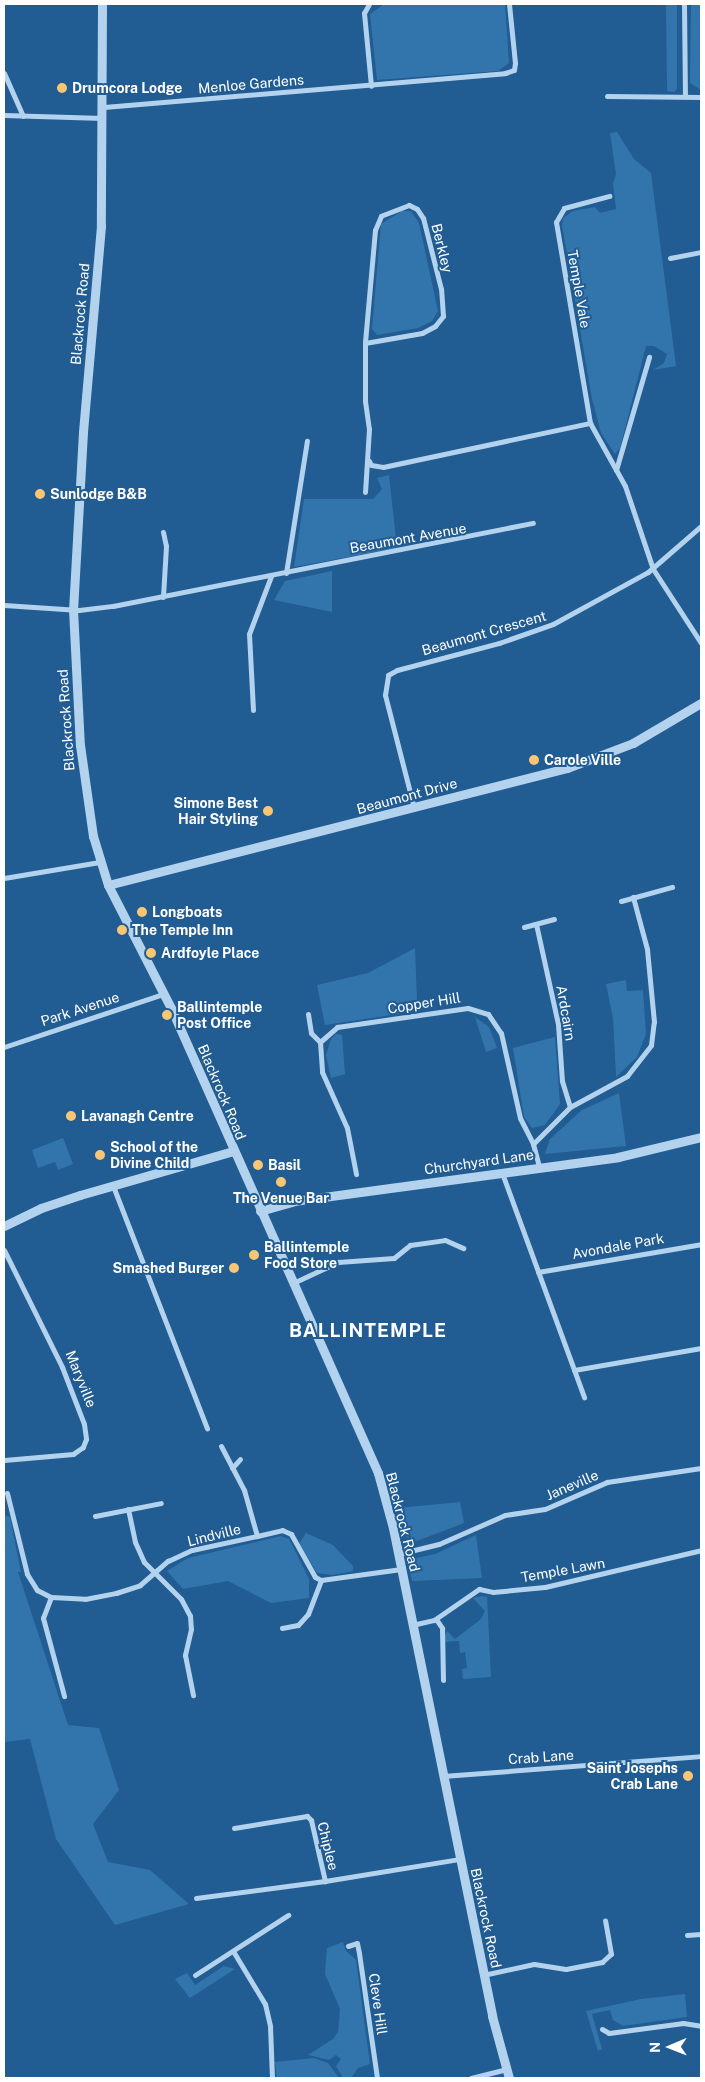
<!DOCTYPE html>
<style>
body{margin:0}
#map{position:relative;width:705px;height:2082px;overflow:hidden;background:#215c92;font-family:"Public Sans",sans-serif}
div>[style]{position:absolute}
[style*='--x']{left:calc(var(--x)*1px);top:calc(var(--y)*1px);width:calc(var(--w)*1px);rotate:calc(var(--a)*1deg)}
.green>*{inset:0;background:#3275ad}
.minor>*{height:5px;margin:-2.5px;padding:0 2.5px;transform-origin:2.5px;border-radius:2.5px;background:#b3d2ed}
.tertiary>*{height:9px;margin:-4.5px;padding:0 4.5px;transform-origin:4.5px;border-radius:4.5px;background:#b3d2ed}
.dots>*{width:14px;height:14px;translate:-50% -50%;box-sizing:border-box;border:2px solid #215c92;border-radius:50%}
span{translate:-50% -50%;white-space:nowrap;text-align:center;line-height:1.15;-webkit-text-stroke:4px #215c92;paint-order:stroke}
.street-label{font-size:14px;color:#fff}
.poi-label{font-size:14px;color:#fff;font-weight:700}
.left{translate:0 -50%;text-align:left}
.right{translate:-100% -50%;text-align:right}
.district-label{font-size:19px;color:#fff;font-weight:700;letter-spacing:1px}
.frame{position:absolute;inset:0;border:5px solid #fff;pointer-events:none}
.north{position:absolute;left:645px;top:2022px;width:50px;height:50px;-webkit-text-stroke:4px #215c92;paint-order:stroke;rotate:269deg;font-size:14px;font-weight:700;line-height:20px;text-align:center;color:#fff}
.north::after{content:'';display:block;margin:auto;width:18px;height:22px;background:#fff;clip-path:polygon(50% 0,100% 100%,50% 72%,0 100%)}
</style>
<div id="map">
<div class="green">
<i style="clip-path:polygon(398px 4px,505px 4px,509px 63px,498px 71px,377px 80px,370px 14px,383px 5px)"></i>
<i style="clip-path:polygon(666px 4px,677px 4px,677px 89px,674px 92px,667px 91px)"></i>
<i style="clip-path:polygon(691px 4px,701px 4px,701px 90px,690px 83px)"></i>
<i style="clip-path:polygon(617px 132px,634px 159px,651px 173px,676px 366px,653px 370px,664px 363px,667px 354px,654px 346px,646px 346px,620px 448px,615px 454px,601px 433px,592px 399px,562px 225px,563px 218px,573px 211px,595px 207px,600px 213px,616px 209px,613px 183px,616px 174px,610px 133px)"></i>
<i style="clip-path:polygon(402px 211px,411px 211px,419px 223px,438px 311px,432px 321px,418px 328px,377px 335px,372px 329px,381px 224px)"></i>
<i style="clip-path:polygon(389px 475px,397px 548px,294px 567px,304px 499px,373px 499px,382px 489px,377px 478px)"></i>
<i style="clip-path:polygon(332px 571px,332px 612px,274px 600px,285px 581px)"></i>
<i style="clip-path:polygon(415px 948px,417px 1000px,402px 1002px,402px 1010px,398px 1014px,325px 1025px,317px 985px,368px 973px)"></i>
<i style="clip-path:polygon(626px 980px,627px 991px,643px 990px,646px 1034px,637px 1057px,616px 1077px,613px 1018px,606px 984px)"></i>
<i style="clip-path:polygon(475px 1017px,489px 1027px,497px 1048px,486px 1052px)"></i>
<i style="clip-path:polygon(336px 1034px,342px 1035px,345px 1074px,331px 1078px,326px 1055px,331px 1039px)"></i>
<i style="clip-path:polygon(555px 1037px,560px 1104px,545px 1125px,532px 1128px,524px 1117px,513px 1048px)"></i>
<i style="clip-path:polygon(619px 1093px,626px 1146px,545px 1154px,550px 1139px,582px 1110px)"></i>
<i style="clip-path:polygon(63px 1138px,73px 1164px,58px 1170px,55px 1162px,38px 1168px,32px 1150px)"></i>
<i style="clip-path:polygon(460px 1502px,464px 1523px,417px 1541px,406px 1537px,401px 1531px,397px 1508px)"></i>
<i style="clip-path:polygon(4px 1515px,10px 1517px,21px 1572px,18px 1572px,68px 1725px,99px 1728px,119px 1790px,93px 1824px,108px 1862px,150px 1870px,189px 1904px,115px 1925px,56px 1839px,30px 1739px,4px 1742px)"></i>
<i style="clip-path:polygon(306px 1533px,333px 1545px,353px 1566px,353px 1571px,333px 1575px,317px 1573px,299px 1544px)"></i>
<i style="clip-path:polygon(476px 1535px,482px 1578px,412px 1581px,409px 1566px,412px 1559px,435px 1554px)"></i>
<i style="clip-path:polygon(281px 1536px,289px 1539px,309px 1579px,309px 1598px,271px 1603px,228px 1581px,183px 1589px,167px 1571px,188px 1558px)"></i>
<i style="clip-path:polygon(482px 1596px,487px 1597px,491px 1677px,463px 1679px,462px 1669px,467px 1668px,465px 1652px,460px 1653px,459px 1641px,443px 1642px,444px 1637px,447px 1631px,455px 1639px,481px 1619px,485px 1611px,473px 1598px)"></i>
<i style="clip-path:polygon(343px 1942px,346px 1951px,356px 1960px,370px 2064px,358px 2068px,351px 2078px,343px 2078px,336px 2066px,341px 2059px,336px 2055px,329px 2060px,308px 2055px,333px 2039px,338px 2032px,340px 2009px,325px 1974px,326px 1959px,327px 1948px)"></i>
<i style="clip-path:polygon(224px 1966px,235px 1969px,190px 1998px,175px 1979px,187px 1973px,195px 1985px)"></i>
<i style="clip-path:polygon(685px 1994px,687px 2017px,623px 2026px,613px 2020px,610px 2010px,592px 2014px,602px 2049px,598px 2051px,586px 2011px,641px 1999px)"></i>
<i style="clip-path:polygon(314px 2058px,328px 2063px,339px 2078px,277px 2078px,275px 2062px)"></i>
</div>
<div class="minor">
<i style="--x:369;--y:4;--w:10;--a:119"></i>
<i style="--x:364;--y:13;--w:73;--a:84.5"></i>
<i style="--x:684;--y:4;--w:92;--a:89.4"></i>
<i style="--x:4;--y:73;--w:47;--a:66.2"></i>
<i style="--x:607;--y:96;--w:94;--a:0.6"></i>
<i style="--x:104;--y:107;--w:402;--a:-4.8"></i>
<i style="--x:505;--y:73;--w:9;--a:-18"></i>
<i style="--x:514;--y:70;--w:7;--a:-82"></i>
<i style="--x:515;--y:63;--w:59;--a:-95.8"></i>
<i style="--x:4;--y:115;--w:99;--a:1.7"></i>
<i style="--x:670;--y:258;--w:32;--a:-11"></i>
<i style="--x:365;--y:343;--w:58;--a:-10"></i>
<i style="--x:422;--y:333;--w:15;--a:-28"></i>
<i style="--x:435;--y:326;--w:13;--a:-51"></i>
<i style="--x:443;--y:316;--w:27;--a:-94"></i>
<i style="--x:441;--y:289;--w:73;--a:-104.2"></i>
<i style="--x:423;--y:218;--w:11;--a:-124"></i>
<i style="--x:417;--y:209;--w:9;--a:-153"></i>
<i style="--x:409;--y:205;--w:30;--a:159"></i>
<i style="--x:381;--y:216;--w:15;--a:113"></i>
<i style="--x:375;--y:230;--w:113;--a:95.1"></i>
<i style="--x:365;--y:343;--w:58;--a:90"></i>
<i style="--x:365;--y:401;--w:28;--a:82"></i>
<i style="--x:369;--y:429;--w:63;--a:93.6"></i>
<i style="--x:590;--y:423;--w:204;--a:-99.6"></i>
<i style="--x:556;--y:222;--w:16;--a:-60"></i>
<i style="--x:564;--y:208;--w:47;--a:-14.9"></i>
<i style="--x:369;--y:461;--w:4;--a:63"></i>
<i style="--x:371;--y:465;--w:12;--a:9"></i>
<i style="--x:383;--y:467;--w:212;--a:-12"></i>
<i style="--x:590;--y:423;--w:72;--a:60.9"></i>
<i style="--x:625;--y:486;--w:88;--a:71.4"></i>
<i style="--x:653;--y:569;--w:88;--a:57"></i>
<i style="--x:616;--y:470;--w:118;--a:-73.7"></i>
<i style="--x:163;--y:532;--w:14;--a:78"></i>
<i style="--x:166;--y:546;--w:51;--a:93.4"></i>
<i style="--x:286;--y:573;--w:134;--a:-81"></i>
<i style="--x:4;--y:605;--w:75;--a:3.8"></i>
<i style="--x:79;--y:610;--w:34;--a:-7"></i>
<i style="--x:113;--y:606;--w:428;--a:-11.2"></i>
<i style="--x:253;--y:710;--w:76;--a:-93"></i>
<i style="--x:249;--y:634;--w:62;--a:-69.2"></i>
<i style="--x:414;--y:808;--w:117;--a:-104.4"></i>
<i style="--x:385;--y:695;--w:20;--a:-81"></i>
<i style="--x:388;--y:675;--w:10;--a:-29"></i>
<i style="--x:397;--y:670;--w:106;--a:-14.8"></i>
<i style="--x:499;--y:643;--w:57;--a:-19.4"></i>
<i style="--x:553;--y:624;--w:108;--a:-28.7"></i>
<i style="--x:648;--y:572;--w:70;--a:-41"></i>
<i style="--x:4;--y:878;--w:97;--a:-9.5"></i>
<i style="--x:621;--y:901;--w:53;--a:-15.4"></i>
<i style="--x:536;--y:924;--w:102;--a:77.6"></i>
<i style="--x:558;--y:1024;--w:57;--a:86"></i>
<i style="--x:562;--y:1081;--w:27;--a:73"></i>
<i style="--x:524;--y:927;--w:31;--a:-15"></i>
<i style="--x:308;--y:1014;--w:19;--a:81"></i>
<i style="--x:311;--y:1033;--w:13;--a:45"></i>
<i style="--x:320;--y:1042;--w:30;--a:86"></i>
<i style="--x:322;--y:1072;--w:61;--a:65.9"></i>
<i style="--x:347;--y:1128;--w:47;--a:78.9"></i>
<i style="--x:320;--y:1042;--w:23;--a:-41"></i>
<i style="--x:337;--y:1027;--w:132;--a:-8.3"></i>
<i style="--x:468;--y:1008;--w:21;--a:17"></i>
<i style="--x:488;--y:1014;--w:23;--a:56"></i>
<i style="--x:501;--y:1033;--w:87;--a:77.4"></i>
<i style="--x:520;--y:1118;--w:29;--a:63"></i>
<i style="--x:533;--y:1144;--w:24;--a:75"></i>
<i style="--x:4;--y:1047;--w:168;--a:-18.4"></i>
<i style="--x:533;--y:1144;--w:52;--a:-45"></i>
<i style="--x:570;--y:1107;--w:65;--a:-28.5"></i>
<i style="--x:627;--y:1076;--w:39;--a:-52"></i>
<i style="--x:651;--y:1045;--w:23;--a:-83"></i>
<i style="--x:654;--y:1022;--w:73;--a:-95.5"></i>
<i style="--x:647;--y:949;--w:54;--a:-105.1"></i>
<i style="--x:502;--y:1173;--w:239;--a:69.9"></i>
<i style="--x:113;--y:1186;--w:260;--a:68.8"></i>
<i style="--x:4;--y:1250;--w:131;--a:63.6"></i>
<i style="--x:62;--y:1367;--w:61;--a:68.9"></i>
<i style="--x:84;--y:1424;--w:15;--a:82"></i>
<i style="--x:86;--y:1439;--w:9;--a:111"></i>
<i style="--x:83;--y:1447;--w:12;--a:145"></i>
<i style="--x:73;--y:1454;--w:69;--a:175"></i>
<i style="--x:538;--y:1272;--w:165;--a:-9.7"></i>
<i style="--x:293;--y:1283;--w:50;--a:-25"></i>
<i style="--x:338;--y:1262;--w:56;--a:-4.1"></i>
<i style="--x:394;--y:1258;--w:21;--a:-39"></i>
<i style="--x:410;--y:1245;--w:35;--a:-8"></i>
<i style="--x:445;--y:1240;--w:20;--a:24"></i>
<i style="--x:574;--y:1370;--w:129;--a:-9.8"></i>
<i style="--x:221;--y:1446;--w:50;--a:62.4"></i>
<i style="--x:244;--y:1490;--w:48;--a:74.2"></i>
<i style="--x:257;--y:1536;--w:26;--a:-13"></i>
<i style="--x:282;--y:1530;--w:10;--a:24"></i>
<i style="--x:291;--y:1534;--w:49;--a:60.8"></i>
<i style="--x:315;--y:1577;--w:7;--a:27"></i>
<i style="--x:232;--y:1468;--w:12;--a:-48"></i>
<i style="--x:7;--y:1493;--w:83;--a:76.1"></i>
<i style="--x:27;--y:1574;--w:19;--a:58"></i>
<i style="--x:37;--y:1590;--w:16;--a:27"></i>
<i style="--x:51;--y:1597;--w:22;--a:111"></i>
<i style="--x:43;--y:1618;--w:81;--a:74.9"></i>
<i style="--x:128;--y:1509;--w:34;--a:78"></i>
<i style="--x:135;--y:1542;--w:22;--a:66"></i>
<i style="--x:144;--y:1562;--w:52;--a:45"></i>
<i style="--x:181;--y:1599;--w:19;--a:62"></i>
<i style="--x:190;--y:1616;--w:13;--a:86"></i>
<i style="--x:191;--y:1629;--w:27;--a:103"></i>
<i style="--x:185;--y:1655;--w:41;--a:78.7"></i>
<i style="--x:95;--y:1516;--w:67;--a:-11.1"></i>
<i style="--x:398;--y:1554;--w:42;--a:-13.7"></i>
<i style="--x:439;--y:1544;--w:72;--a:-23.7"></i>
<i style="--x:505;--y:1515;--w:40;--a:-8.5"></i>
<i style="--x:545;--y:1509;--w:68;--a:-23.5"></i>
<i style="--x:607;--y:1482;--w:95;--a:-8.5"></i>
<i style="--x:51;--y:1597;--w:34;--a:3"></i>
<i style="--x:85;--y:1599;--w:32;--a:-11"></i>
<i style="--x:116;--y:1593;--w:25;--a:-18"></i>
<i style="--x:140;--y:1585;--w:37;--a:-41"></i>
<i style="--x:168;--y:1561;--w:26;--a:-25"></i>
<i style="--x:192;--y:1550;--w:66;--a:-12.2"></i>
<i style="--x:436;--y:1619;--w:11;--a:56"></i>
<i style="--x:442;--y:1628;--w:52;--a:88.9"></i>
<i style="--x:412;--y:1625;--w:23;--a:-13"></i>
<i style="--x:434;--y:1620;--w:55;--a:-34.6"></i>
<i style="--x:479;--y:1589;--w:14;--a:12"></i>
<i style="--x:493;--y:1592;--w:52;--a:-5.5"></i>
<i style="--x:545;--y:1587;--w:160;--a:-13.3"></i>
<i style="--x:282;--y:1628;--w:16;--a:-11"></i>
<i style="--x:298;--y:1625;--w:15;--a:-48"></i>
<i style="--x:308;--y:1614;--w:36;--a:-69"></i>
<i style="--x:321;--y:1580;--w:81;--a:-7.8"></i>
<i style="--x:443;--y:1776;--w:259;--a:-4.4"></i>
<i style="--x:234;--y:1828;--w:74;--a:-9.3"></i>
<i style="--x:307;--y:1816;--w:6;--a:45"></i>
<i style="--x:311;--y:1820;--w:63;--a:77.1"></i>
<i style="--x:325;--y:1881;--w:137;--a:-9.3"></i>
<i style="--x:196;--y:1898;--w:130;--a:-7.5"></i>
<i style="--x:687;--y:1935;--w:14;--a:-4"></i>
<i style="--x:348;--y:1946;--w:9;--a:-18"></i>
<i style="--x:357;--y:1943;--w:10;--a:79"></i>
<i style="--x:359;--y:1953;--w:126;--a:81.8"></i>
<i style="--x:233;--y:1951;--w:62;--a:58.9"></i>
<i style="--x:265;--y:2004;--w:23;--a:77"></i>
<i style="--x:270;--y:2026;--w:52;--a:87.8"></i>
<i style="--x:195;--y:1975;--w:111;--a:-32.8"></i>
<i style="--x:483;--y:1975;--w:52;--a:-12.2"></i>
<i style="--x:534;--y:1964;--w:32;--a:9"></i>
<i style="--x:566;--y:1969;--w:37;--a:-11"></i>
<i style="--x:602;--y:1962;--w:12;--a:-42"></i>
<i style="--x:611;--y:1954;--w:34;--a:-100"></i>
<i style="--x:602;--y:2029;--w:8;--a:30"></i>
<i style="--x:609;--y:2033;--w:75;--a:-7.7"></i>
<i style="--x:683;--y:2023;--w:18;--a:9"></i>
<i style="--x:471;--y:2078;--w:36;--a:-14"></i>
</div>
<div class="tertiary">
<i style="--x:102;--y:4;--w:222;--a:90.3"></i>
<i style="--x:101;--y:226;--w:207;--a:95"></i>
<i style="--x:83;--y:432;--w:177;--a:93.2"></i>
<i style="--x:73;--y:609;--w:136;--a:87.1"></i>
<i style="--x:80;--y:745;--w:92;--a:81.9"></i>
<i style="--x:93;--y:836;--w:51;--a:73"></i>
<i style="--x:108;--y:885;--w:138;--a:62.9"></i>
<i style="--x:171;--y:1008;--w:509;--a:66"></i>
<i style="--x:378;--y:1473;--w:57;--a:74.7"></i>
<i style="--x:393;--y:1528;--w:498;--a:78.5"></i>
<i style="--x:492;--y:2016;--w:64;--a:74.7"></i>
<i style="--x:108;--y:885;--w:474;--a:-14.3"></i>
<i style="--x:567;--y:768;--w:71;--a:-20.7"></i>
<i style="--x:633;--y:743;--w:79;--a:-30.5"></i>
<i style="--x:260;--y:1211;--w:35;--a:-16"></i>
<i style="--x:294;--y:1201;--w:327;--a:-7.7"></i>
<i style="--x:618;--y:1157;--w:85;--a:-13.5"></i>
<i style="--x:4;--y:1226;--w:41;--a:-25.9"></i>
<i style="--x:41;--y:1208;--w:41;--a:-18.4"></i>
<i style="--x:80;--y:1195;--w:159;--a:-16"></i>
</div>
<div class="dots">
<i style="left:62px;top:88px;background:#f9c774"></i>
<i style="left:40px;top:494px;background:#f9c774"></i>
<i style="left:534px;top:760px;background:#f9c774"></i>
<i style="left:268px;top:811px;background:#f9c774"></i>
<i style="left:142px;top:912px;background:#f9c774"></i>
<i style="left:122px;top:930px;background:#f9c774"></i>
<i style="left:151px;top:953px;background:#f9c774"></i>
<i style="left:167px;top:1015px;background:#f9c774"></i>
<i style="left:71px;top:1116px;background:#f9c774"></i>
<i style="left:100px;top:1155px;background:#f9c774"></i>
<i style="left:258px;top:1165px;background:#f9c774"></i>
<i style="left:281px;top:1182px;background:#f9c774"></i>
<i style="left:254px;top:1255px;background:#f9c774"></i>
<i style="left:234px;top:1268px;background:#f9c774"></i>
<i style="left:688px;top:1776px;background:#f9c774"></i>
</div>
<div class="street-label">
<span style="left:251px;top:84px;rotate:-5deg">Menloe Gardens</span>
<span style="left:442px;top:248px;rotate:76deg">Berkley</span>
<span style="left:579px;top:289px;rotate:80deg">Temple Vale</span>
<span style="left:80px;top:314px;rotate:-85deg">Blackrock Road</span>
<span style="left:408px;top:538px;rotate:-10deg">Beaumont Avenue</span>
<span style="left:484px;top:633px;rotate:-16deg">Beaumont Crescent</span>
<span style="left:66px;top:720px;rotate:-94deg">Blackrock Road</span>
<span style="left:407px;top:796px;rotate:-15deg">Beaumont Drive</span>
<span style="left:424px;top:1003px;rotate:-9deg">Copper Hill</span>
<span style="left:80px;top:1009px;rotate:-18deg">Park Avenue</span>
<span style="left:566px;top:1013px;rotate:80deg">Ardcairn</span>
<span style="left:222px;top:1092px;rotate:67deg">Blackrock Road</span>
<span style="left:479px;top:1162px;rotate:-8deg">Churchyard Lane</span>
<span style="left:618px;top:1246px;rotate:-10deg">Avondale Park</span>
<span style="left:81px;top:1379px;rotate:68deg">Maryville</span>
<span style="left:572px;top:1485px;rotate:-23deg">Janeville</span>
<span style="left:403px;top:1522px;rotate:76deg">Blackrock Road</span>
<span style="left:214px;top:1535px;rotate:-14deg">Lindville</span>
<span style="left:563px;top:1570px;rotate:-10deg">Temple Lawn</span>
<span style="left:541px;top:1757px;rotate:-4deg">Crab Lane</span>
<span style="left:328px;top:1846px;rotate:76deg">Chiplee</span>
<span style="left:486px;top:1918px;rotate:78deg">Blackrock Road</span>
<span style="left:378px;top:2004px;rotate:82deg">Cleve Hill</span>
</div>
<div class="poi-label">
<span class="left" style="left:72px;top:88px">Drumcora Lodge</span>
<span class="left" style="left:50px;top:494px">Sunlodge B&amp;B</span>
<span class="left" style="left:544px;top:760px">Carole Ville</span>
<span class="right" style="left:258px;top:811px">Simone Best<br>Hair Styling</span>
<span class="left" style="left:152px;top:912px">Longboats</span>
<span class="left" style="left:132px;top:930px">The Temple Inn</span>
<span class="left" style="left:161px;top:953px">Ardfoyle Place</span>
<span class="left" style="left:177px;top:1015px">Ballintemple<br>Post Office</span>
<span class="left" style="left:81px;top:1116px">Lavanagh Centre</span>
<span class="left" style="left:110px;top:1155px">School of the<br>Divine Child</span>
<span class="left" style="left:268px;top:1165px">Basil</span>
<span style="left:281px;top:1198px">The Venue Bar</span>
<span class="left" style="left:264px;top:1255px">Ballintemple<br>Food Store</span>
<span class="right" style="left:224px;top:1268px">Smashed Burger</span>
<span class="right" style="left:678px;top:1776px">Saint Josephs<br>Crab Lane</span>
</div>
<div class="district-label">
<span style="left:368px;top:1331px">BALLINTEMPLE</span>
</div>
<div class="frame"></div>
<div class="north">N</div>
</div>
